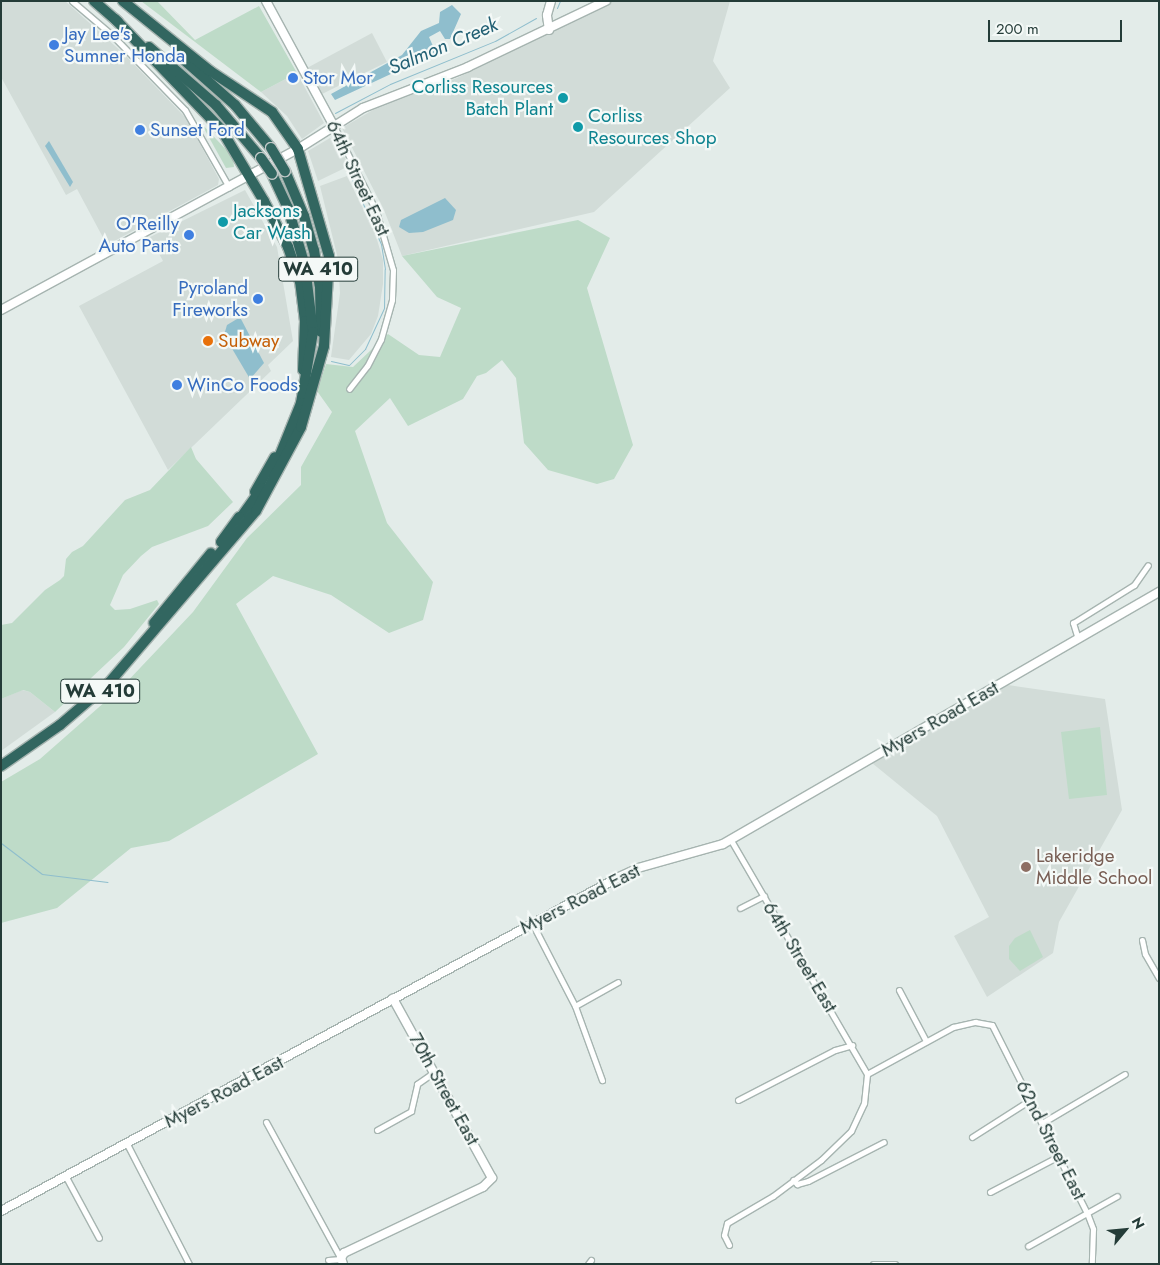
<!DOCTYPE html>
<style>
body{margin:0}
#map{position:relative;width:1160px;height:1265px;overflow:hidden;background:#e3ece9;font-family:Jost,sans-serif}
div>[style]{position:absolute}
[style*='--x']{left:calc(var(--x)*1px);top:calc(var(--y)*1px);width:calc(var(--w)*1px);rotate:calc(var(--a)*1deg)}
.built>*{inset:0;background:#d2dcd8}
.green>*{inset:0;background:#bedbc8}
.water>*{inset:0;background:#8fbecd}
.stream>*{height:1px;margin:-0.5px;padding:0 0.5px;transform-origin:0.5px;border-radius:0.5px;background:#8fbecd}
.roads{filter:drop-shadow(1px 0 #a6b4b0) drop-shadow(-1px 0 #a6b4b0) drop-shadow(0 1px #a6b4b0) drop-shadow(0 -1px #a6b4b0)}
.street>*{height:5px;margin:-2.5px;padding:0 2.5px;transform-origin:2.5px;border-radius:2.5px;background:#fff}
.secondary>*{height:8px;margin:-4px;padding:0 4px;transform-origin:4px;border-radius:4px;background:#fff}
.highway>*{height:10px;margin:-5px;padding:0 5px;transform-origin:5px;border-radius:5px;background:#326660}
.bridges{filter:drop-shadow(1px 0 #c2c8c7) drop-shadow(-1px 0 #c2c8c7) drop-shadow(0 1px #c2c8c7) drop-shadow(0 -1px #c2c8c7)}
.highway-bridge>*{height:10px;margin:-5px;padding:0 5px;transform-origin:5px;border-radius:5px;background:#326660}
.dots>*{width:14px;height:14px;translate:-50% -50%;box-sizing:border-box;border:2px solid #f4f9f7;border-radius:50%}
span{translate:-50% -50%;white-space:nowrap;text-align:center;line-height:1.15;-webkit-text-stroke:4.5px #f4f9f7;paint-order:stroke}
.shield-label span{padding:1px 4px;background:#f4f9f7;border:1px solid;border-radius:4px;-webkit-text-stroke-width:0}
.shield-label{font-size:18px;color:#243c38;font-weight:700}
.shop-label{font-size:19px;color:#366cbe}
.left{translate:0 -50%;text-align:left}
.right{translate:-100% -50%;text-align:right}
.culture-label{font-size:19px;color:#0d838f}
.street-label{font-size:19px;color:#243c38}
.food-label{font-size:19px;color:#c56008}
.education-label{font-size:19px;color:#785e54}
.water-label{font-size:20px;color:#226074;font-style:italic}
.frame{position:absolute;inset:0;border:2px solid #243c38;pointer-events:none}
.north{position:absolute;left:1100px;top:1205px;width:50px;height:50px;-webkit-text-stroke:4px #f4f9f7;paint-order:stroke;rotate:62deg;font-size:14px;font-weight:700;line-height:20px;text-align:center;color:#243c38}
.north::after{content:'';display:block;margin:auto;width:18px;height:22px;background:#243c38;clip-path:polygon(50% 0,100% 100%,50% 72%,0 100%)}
.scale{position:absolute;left:988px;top:20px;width:134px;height:22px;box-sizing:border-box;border:2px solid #243c38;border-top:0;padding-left:6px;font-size:15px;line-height:18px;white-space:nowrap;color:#243c38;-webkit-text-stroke:4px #f4f9f7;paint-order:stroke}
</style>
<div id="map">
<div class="built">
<i style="clip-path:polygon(1px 1px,65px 1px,124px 54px,186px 118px,219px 179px,218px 185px,107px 245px,77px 189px,66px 195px,1px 77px)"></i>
<i style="clip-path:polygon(612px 1px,730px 1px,713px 61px,730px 88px,594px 212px,402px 256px,384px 210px,342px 128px,378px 107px,457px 78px)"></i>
<i style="clip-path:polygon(372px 33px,387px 62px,322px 94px,307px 68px)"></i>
<i style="clip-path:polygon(297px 73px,324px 123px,302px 139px,287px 116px,261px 92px)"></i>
<i style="clip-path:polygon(330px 138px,336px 140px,349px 166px,318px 181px,308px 151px)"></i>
<i style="clip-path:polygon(347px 176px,375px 233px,383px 260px,383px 284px,378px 316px,371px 334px,349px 360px,331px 357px,340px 293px,338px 259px,320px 186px)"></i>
<i style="clip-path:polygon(245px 190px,277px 247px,293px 341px,268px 365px,271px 371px,168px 470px,79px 306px,163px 261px,150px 237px)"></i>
<i style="clip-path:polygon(1008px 685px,1105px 699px,1122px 810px,1059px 922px,1053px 953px,987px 997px,954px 936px,989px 917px,937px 816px,872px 763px)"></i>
<i style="clip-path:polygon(22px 690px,30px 692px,55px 712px,1px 751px,1px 699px)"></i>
</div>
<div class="green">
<i style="clip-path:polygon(141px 1px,157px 1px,195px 40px,259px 6px,297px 73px,261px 92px)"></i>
<i style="clip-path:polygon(201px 123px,233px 157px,234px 167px,226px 168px)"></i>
<i style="clip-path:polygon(578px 220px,610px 238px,587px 288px,633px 445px,614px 479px,597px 484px,548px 470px,524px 443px,516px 378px,502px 360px,486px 373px,477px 376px,463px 399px,408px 426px,390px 398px,355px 431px,387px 523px,433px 582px,423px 620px,389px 633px,331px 595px,273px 576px,236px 604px,318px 754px,169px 841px,131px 848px,57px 908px,1px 923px,1px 782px,40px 759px,123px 686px,193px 612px,247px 538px,301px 485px,301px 467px,332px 412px,317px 391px,326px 364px,353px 367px,388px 334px,419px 355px,440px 357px,461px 308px,437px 297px,402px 256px)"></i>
<i style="clip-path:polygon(191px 447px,196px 459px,233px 502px,208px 526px,152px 547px,141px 556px,123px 575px,110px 605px,115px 610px,130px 609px,157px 600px,159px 604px,124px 647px,55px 712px,30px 692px,23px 690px,1px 699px,1px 625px,12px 623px,45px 590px,60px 580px,64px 576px,66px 559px,72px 552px,83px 546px,125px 500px,150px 490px)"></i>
<i style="clip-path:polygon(1100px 727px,1107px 795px,1069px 799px,1061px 732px)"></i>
<i style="clip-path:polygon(1030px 930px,1043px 957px,1020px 971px,1009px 959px,1009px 946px,1015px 938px)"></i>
</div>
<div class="water">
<i style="clip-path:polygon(452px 5px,461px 14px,450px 39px,445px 39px,440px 31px,429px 37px,436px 53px,335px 100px,331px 94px,402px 55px,421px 31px,439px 23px,440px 12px)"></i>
<i style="clip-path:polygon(49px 141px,73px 182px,70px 187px,45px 146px)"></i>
<i style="clip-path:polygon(445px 198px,456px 210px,453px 220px,423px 232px,409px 233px,399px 227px,401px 220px)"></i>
<i style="clip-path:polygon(237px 319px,241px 319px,264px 363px,250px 379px,224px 335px,227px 325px)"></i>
</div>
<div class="stream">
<i style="--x:557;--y:8;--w:8;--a:-67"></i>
<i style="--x:335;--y:113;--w:62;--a:-27.8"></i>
<i style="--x:390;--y:84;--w:113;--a:-22.3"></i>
<i style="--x:495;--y:41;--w:47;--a:-29.3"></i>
<i style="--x:331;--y:361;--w:18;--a:13"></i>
<i style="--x:349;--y:365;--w:23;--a:-45"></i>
<i style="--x:365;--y:349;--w:45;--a:-65.1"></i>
<i style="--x:384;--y:308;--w:39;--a:-89"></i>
<i style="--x:385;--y:269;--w:25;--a:-99"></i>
<i style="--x:381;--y:244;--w:83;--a:-114.1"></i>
<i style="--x:1;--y:843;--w:51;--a:37.1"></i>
<i style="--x:42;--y:874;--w:66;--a:6.9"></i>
</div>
<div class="roads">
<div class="street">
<i style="--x:72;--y:1;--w:52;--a:40.4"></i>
<i style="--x:112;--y:35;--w:105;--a:45.8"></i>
<i style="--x:185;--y:110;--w:89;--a:60.3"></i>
<i style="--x:334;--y:126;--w:95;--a:63.7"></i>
<i style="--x:376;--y:211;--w:61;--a:73.9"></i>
<i style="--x:393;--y:270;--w:30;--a:92"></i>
<i style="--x:392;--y:300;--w:41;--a:105.8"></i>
<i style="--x:381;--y:339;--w:30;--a:117"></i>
<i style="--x:367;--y:366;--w:29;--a:128"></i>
<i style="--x:1078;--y:639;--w:17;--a:-107"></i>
<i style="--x:1073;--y:623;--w:72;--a:-31.9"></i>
<i style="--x:1134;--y:585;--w:24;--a:-55"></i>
<i style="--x:740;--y:908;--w:27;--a:-27"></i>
<i style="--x:532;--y:923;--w:93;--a:62.6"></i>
<i style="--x:575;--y:1006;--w:79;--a:70"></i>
<i style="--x:1142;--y:940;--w:14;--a:78"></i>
<i style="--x:1145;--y:954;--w:28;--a:60"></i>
<i style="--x:899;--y:990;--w:58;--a:62.1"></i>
<i style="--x:575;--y:1006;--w:49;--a:-29.2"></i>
<i style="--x:867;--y:1074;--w:98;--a:-28.7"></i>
<i style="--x:953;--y:1027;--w:23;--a:-13"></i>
<i style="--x:975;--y:1022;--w:17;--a:10"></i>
<i style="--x:992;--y:1025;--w:211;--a:63.2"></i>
<i style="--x:1087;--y:1213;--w:17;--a:69"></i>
<i style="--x:1093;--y:1229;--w:35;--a:92"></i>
<i style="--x:738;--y:1100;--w:109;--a:-27.3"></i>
<i style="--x:835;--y:1050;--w:18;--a:-16"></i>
<i style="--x:266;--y:1122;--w:156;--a:61.3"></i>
<i style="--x:341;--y:1259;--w:13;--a:176"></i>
<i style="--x:1042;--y:1123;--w:96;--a:-30.6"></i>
<i style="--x:377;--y:1130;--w:39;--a:-29"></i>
<i style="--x:411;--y:1111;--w:28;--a:-77"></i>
<i style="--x:417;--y:1084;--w:21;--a:-35"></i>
<i style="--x:972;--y:1137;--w:69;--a:-32.5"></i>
<i style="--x:127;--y:1144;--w:135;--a:62.7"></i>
<i style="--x:66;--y:1177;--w:69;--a:61.6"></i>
<i style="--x:793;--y:1180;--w:6;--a:45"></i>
<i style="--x:797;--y:1184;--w:11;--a:-15"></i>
<i style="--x:808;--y:1181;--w:85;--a:-27.2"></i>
<i style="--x:990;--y:1192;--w:78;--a:-27.6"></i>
<i style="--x:729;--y:1245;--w:11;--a:-117"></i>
<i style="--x:724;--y:1235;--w:12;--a:-76"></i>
<i style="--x:727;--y:1223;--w:53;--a:-30.4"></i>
<i style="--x:773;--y:1196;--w:60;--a:-36.9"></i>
<i style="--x:821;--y:1160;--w:42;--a:-44"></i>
<i style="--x:851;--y:1131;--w:31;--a:-65"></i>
<i style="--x:864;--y:1103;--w:29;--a:-84"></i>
<i style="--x:867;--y:1074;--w:271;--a:-120.2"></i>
<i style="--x:1028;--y:1246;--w:102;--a:-29.3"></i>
<i style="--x:588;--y:1264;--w:5;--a:-53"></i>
<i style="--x:873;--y:1264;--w:22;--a:0"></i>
</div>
<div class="secondary">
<i style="--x:266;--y:1;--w:142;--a:61.5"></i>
<i style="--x:549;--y:30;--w:15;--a:-98"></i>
<i style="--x:547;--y:15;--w:15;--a:-74"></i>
<i style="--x:1;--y:310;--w:338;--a:-28.5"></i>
<i style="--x:298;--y:149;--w:77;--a:-32.2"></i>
<i style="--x:363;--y:108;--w:113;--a:-21.3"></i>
<i style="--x:468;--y:67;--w:153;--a:-25.6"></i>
<i style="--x:1;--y:1211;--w:700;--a:-28.39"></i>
<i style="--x:617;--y:878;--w:23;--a:-25"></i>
<i style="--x:638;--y:868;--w:88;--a:-15.8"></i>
<i style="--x:723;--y:844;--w:504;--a:-30.03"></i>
<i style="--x:343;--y:1264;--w:6;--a:-108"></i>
<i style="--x:341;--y:1258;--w:6;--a:-59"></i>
<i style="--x:344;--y:1253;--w:154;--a:-25.4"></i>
<i style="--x:483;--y:1187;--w:13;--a:-45"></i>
<i style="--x:492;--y:1178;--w:205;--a:-118.9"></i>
</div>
<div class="highway">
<i style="--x:94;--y:1;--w:32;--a:41"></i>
<i style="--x:115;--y:19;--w:153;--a:46.1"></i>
<i style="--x:221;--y:129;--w:84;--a:59.2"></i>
<i style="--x:264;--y:201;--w:52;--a:62.4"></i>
<i style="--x:288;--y:247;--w:36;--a:71"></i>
<i style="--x:300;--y:281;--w:40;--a:82.9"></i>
<i style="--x:305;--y:321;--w:49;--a:92.3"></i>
<i style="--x:149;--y:47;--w:89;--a:40.9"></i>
<i style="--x:216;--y:105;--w:70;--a:49.7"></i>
<i style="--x:184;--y:60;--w:68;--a:41.4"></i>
<i style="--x:235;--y:105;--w:56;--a:50.1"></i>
<i style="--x:285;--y:171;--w:49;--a:67.1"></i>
<i style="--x:304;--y:216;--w:35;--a:74"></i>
<i style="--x:314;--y:250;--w:36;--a:81"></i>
<i style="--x:320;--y:286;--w:46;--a:88.8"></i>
<i style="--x:272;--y:174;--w:38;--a:65"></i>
<i style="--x:288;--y:208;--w:60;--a:73.7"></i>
<i style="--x:305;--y:266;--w:66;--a:83.1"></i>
<i style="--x:313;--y:332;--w:72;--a:99.6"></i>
<i style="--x:301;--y:403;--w:67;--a:112"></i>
<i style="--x:255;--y:492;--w:40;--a:-60.3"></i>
<i style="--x:237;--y:523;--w:43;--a:-54.5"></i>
<i style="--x:221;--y:542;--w:31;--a:-54"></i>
<i style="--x:154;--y:623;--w:90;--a:-50.8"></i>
<i style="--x:1;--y:766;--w:72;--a:-34.8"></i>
<i style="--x:60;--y:725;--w:65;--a:-40.6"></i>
<i style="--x:109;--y:683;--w:226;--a:-49.5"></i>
<i style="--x:256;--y:511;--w:95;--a:-61.8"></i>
<i style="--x:301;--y:427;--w:84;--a:-74.1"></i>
<i style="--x:324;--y:346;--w:90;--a:-86.8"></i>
<i style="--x:329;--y:256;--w:111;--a:-106.2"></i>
<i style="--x:298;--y:149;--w:45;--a:-125.1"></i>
<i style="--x:272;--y:112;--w:74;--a:-146.5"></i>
<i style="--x:210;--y:71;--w:112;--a:-141.2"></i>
</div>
</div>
<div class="bridges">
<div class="highway-bridge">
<i style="--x:271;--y:148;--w:27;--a:59"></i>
<i style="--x:261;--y:158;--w:19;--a:55"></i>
</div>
</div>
<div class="dots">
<i style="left:54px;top:45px;background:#3f7fe0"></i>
<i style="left:293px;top:78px;background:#3f7fe0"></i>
<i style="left:563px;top:98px;background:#0f9aa8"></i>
<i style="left:578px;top:127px;background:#0f9aa8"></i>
<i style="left:140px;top:130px;background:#3f7fe0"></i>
<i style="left:223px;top:222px;background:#0f9aa8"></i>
<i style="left:189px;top:235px;background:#3f7fe0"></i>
<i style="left:258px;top:299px;background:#3f7fe0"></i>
<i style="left:208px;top:341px;background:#e8710a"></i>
<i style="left:177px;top:385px;background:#3f7fe0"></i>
<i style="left:1026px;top:867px;background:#8d6e63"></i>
</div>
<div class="shield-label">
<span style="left:318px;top:269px">WA 410</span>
<span style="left:100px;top:691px">WA 410</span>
</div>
<div class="shop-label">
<span class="left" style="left:64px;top:45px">Jay Lee's<br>Sumner Honda</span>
<span class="left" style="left:303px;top:78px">Stor Mor</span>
<span class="left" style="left:150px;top:130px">Sunset Ford</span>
<span class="right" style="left:179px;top:235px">O'Reilly<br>Auto Parts</span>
<span class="right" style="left:248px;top:299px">Pyroland<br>Fireworks</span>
<span class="left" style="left:187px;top:385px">WinCo Foods</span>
</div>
<div class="culture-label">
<span class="right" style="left:553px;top:98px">Corliss Resources<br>Batch Plant</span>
<span class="left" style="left:588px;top:127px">Corliss<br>Resources Shop</span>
<span class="left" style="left:233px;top:222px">Jacksons<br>Car Wash</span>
</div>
<div class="street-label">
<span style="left:358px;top:178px;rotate:65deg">64th Street East</span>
<span style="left:940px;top:719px;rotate:-30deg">Myers Road East</span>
<span style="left:580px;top:899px;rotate:-27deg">Myers Road East</span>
<span style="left:800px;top:957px;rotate:59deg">64th Street East</span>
<span style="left:444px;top:1089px;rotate:61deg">70th Street East</span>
<span style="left:224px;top:1092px;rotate:-28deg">Myers Road East</span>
<span style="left:1051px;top:1140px;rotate:63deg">62nd Street East</span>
</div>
<div class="food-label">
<span class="left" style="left:218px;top:341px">Subway</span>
</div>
<div class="education-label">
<span class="left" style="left:1036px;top:867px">Lakeridge<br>Middle School</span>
</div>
<div class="water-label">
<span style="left:443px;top:46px;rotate:-23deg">Salmon Creek</span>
</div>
<div class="frame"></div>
<div class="north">N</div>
<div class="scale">200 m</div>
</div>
